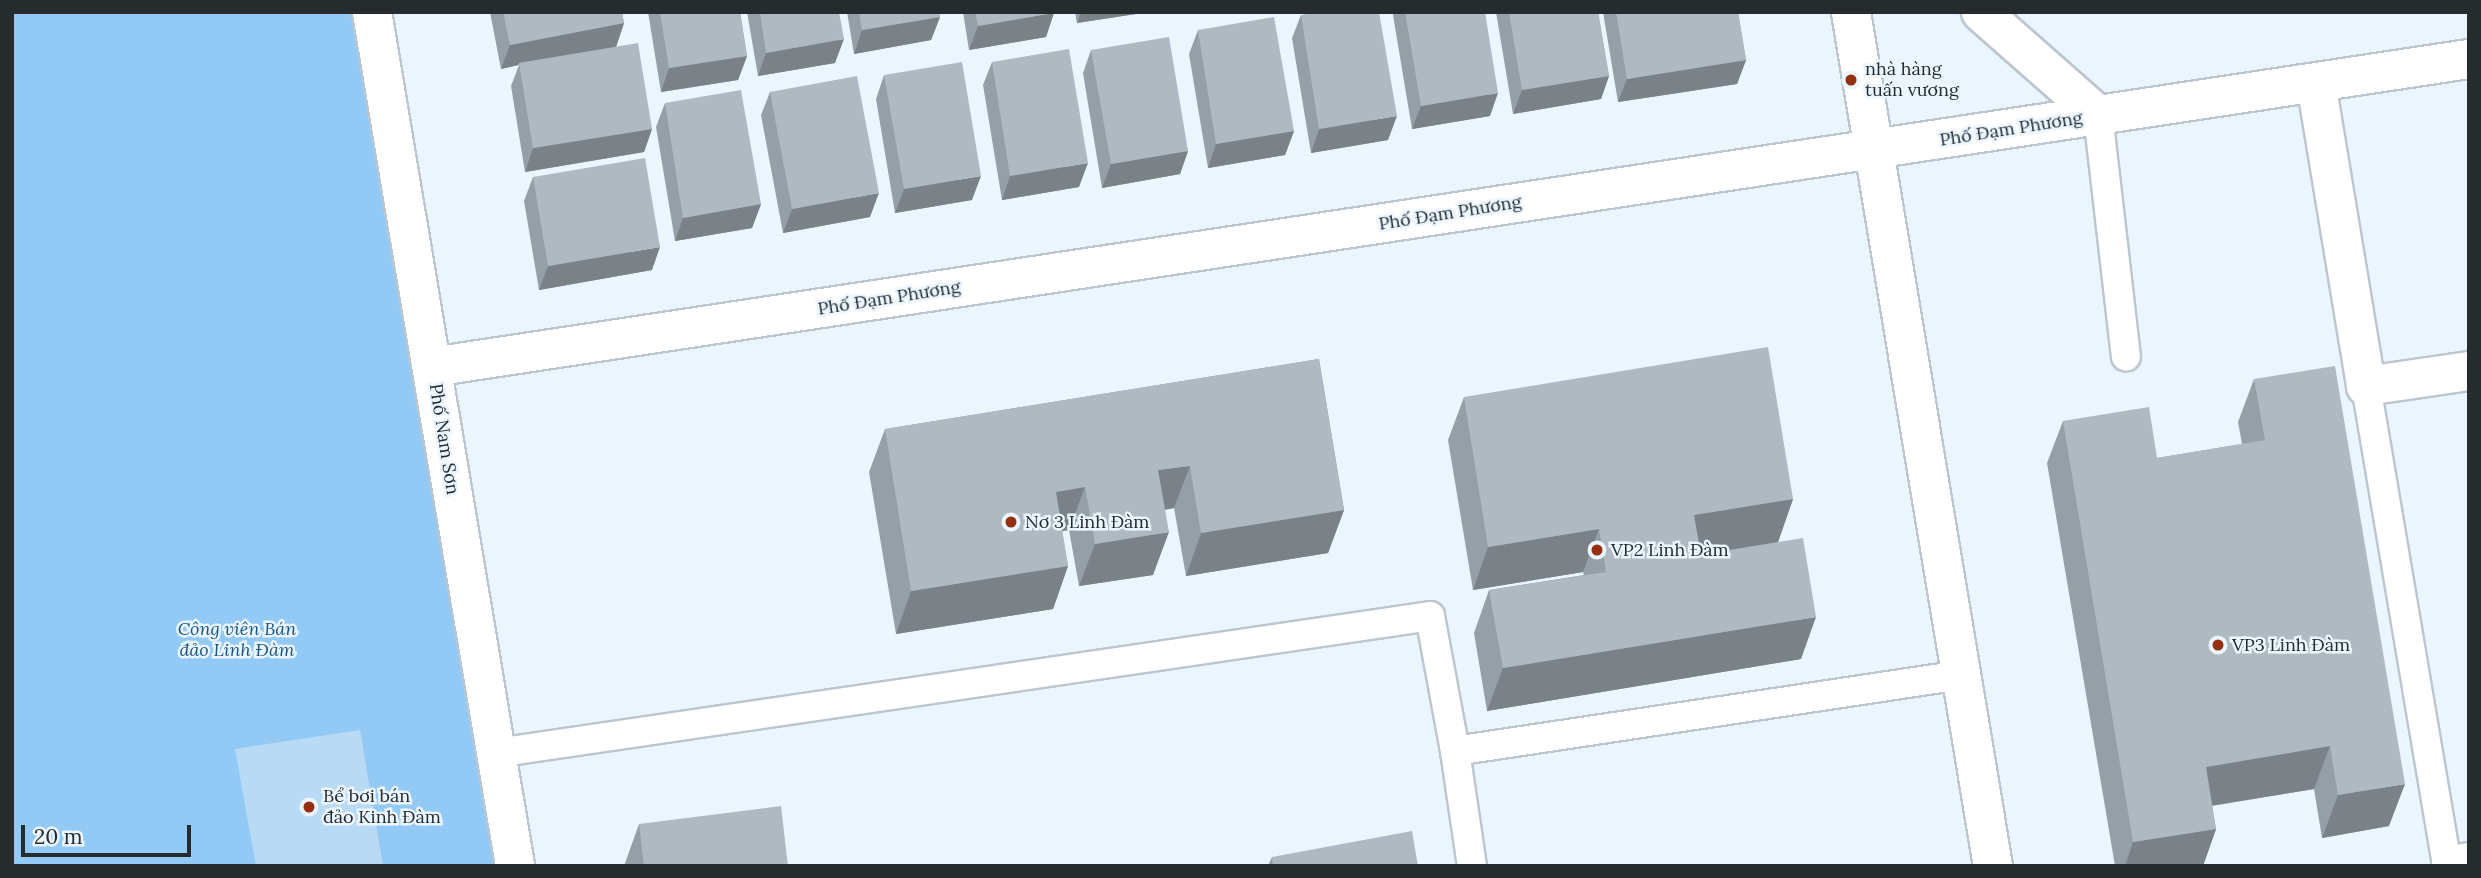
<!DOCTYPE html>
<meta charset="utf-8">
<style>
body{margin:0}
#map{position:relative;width:2481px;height:878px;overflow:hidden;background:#eaf5ff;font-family:Lora,serif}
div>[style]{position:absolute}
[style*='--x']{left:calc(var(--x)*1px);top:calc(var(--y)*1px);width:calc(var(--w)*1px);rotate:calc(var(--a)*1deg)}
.green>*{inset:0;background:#93c9f5}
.water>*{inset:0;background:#b9daf5}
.roads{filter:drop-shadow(2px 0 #bbc6cf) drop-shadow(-2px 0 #bbc6cf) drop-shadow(0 2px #bbc6cf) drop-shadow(0 -2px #bbc6cf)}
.lane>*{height:28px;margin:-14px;padding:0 14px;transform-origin:14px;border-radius:14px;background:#fff}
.street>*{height:38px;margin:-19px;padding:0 19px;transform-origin:19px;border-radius:19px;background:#fff}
.wall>*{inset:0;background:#969fa7}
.shaded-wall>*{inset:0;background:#7a8288}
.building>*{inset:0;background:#aeb9c2}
.dots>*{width:19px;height:19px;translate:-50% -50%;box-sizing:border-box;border:4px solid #eaf5ff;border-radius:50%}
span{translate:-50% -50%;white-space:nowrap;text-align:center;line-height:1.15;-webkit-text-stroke:5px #eaf5ff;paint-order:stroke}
.poi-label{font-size:18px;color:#262b2e}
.left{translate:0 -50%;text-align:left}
.street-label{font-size:18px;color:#262b2e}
.park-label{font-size:18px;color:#165782;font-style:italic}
.frame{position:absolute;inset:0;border:14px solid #262b2e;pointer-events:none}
.scale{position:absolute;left:21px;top:825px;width:170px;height:32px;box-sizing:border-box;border:4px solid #262b2e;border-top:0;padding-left:9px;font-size:21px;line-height:24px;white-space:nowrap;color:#262b2e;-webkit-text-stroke:5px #eaf5ff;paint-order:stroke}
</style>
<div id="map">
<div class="green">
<i style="clip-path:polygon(12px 12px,368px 12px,498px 866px,12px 866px)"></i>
</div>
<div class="water">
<i style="clip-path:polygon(360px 730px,383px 866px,256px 866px,235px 749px)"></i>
</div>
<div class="roads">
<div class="lane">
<i style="--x:2098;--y:115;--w:243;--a:83.4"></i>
<i style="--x:2366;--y:386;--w:482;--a:80.4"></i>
<i style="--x:2446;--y:861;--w:23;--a:-10"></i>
<i style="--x:1455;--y:751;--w:512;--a:-8.54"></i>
<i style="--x:496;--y:753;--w:944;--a:-8.34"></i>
<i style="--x:1430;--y:616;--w:137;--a:79.5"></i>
<i style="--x:1455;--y:751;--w:116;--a:81.6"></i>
</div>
<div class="street">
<i style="--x:372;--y:12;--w:866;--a:80.49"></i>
<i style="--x:1851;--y:12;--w:866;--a:80.56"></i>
<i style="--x:1981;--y:12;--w:156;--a:41.4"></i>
<i style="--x:2316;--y:83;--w:307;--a:80.6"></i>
<i style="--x:2366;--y:386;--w:104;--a:-8.3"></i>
<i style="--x:432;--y:367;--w:2060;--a:-8.6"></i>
</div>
</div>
<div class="wall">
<i style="clip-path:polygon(490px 12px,622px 12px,624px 23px,616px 47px,652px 129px,644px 152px,525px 172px,511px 86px,519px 65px,501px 69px)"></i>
<i style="clip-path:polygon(648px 12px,740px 12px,747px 56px,738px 80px,661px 92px)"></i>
<i style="clip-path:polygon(747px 12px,839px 12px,835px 63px,758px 76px)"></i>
<i style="clip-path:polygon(847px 12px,939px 12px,940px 17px,931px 40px,854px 54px)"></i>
<i style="clip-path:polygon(963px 12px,1054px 12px,1046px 37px,969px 50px)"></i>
<i style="clip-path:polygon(1075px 12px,1149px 12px,1077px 23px)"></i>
<i style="clip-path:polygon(1394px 12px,1485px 12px,1490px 116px,1412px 129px,1393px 15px)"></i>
<i style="clip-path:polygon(1496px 12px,1598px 12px,1609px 76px,1601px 99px,1513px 114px)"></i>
<i style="clip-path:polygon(1603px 12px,1738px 12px,1746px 60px,1737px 84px,1618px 102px)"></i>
<i style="clip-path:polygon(1301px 15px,1388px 140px,1311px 153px,1292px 38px)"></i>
<i style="clip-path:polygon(1198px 30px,1294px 131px,1285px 155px,1208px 168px,1189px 54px)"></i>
<i style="clip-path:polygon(1091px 50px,1188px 151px,1180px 174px,1102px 188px,1083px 73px)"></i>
<i style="clip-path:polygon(992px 62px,1079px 187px,1002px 200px,983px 85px)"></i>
<i style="clip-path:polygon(884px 75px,972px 200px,895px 213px,876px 99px)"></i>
<i style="clip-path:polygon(770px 92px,870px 217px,783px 233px,761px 115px)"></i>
<i style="clip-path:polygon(665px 103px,761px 204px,752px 228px,675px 241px,656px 127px)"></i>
<i style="clip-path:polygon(533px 177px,652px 270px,539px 290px,524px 201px)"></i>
<i style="clip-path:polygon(1319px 359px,1344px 510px,1328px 553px,1186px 576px,1174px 508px,1165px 510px,1153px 575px,1079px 586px,1069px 530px,1062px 531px,1068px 566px,1053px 609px,896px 634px,869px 472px,885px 429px)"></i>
<i style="clip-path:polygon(2254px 379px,2389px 826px,2322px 838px,2314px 789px,2212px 806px,2216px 829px,2203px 866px,2115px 866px,2047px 463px,2063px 421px,2157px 458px,2242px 444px,2238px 422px)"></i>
<i style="clip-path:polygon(1464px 397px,1793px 499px,1778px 542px,1801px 659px,1487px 711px,1474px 633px,1489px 590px,1584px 575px,1583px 572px,1473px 590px,1448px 440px)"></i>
<i style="clip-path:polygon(639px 824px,788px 866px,624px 866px)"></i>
<i style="clip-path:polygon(1272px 857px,1418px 866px,1268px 866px)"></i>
</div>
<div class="shaded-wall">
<i style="clip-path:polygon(1081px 12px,1149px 12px,1077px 23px)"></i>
<i style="clip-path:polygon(1054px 13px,1046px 37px,969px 50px,978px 26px)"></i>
<i style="clip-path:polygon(940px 17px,931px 40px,854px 54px,862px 30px)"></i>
<i style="clip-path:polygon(624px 23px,616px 47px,519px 63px,518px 65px,501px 69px,510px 45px)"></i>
<i style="clip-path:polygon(844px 39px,835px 63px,758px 76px,766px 53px)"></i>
<i style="clip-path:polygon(747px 56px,738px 80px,661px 92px,669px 68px)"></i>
<i style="clip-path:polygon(1746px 60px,1737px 84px,1618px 102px,1627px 79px)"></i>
<i style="clip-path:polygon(1609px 76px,1601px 99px,1513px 114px,1522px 90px)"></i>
<i style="clip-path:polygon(1498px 93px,1490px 116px,1412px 129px,1421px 106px)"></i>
<i style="clip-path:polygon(1397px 116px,1388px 140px,1311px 153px,1319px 129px)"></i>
<i style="clip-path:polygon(652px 129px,644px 152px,525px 172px,533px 148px)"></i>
<i style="clip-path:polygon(1294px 131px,1285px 155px,1208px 168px,1216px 144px)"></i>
<i style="clip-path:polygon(1188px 151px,1180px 174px,1102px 188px,1111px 164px)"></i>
<i style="clip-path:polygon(1088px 163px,1079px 187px,1002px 200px,1010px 176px)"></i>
<i style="clip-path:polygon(981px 176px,972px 200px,895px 213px,904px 189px)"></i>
<i style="clip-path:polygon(879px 193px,870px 217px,783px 233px,792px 209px)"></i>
<i style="clip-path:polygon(761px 204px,752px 228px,675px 241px,683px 218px)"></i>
<i style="clip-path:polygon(660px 247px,652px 270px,539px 290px,548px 266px)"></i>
<i style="clip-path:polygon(1190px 466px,1174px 508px,1143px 513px,1158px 470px)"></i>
<i style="clip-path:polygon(1085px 487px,1069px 530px,1040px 535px,1056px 492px)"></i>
<i style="clip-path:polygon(1793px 499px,1778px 542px,1678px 558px,1694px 515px)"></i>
<i style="clip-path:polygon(1344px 510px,1328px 553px,1186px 576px,1201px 533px)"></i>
<i style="clip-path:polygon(1599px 529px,1583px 572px,1473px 590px,1488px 547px)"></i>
<i style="clip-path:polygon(1169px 532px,1153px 575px,1079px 586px,1095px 544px)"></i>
<i style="clip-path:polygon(1068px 566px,1053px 609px,896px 634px,911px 591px)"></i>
<i style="clip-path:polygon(1816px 617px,1801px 659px,1487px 711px,1503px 668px)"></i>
<i style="clip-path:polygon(2330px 746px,2314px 789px,2190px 809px,2206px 767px)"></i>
<i style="clip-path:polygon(2405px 784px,2389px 826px,2322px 838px,2338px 795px)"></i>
<i style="clip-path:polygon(2216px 829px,2203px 866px,2125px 866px,2133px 842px)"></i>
</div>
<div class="building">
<i style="clip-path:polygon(503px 12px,622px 12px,624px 23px,510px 45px)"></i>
<i style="clip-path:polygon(660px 12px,740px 12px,747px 56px,669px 68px)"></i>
<i style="clip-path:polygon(760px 12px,839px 12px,844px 39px,766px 53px)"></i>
<i style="clip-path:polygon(859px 12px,939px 12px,940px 17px,862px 30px)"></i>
<i style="clip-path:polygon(975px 12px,1054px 12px,1054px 13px,978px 26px)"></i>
<i style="clip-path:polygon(1317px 12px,1379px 12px,1397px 116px,1319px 129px,1301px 15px)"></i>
<i style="clip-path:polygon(1405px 12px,1485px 12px,1498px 93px,1421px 106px)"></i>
<i style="clip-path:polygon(1509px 12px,1598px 12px,1609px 76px,1522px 90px)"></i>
<i style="clip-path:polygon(1616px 12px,1738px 12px,1746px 60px,1627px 79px)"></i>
<i style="clip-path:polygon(1274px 17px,1294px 131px,1216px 144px,1198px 30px)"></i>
<i style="clip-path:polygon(1169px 37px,1188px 151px,1111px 164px,1091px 50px)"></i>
<i style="clip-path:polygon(638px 43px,652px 129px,533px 148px,519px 63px)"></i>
<i style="clip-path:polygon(1069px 49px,1088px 163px,1010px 176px,992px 62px)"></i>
<i style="clip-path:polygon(962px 62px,981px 176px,904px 189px,884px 75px)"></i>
<i style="clip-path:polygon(857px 76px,879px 193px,792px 209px,770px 92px)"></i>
<i style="clip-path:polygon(741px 90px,761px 204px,683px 218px,665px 103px)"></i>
<i style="clip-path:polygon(645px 158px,660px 247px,548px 266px,533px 177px)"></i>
<i style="clip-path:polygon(1768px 347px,1793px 499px,1694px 515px,1701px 555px,1803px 538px,1816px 617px,1503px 668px,1489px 590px,1606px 572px,1599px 529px,1488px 547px,1464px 397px)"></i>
<i style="clip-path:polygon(1319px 359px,1344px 510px,1201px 533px,1190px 466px,1158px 470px,1169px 532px,1095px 544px,1085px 487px,1056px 492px,1068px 566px,911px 591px,885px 429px)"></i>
<i style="clip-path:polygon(2335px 366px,2405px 784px,2338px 795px,2330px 746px,2206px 767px,2216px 829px,2133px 842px,2063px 421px,2149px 407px,2157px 458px,2265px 440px,2254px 379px)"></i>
<i style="clip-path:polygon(781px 806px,788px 866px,644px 866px,639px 824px)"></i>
<i style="clip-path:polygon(1412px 831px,1418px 866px,1273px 866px,1272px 857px)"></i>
</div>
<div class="dots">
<i style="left:1851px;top:80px;background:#962e10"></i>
<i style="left:1011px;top:522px;background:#962e10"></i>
<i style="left:1597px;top:550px;background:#962e10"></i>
<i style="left:2218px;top:645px;background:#962e10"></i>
<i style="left:309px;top:807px;background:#962e10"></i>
</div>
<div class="poi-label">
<span class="left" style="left:1865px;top:80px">nhà hàng<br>tuấn vương</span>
<span class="left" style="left:1025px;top:522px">Nơ 3 Linh Đàm</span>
<span class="left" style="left:1611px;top:550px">VP2 Linh Đàm</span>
<span class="left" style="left:2232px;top:645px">VP3 Linh Đàm</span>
<span class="left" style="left:323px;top:807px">Bể bơi bán<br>đảo Kinh Đàm</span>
</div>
<div class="street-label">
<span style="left:2011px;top:129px;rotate:-9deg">Phố Đạm Phương</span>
<span style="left:1450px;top:213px;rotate:-9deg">Phố Đạm Phương</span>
<span style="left:889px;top:298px;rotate:-9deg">Phố Đạm Phương</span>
<span style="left:444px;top:439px;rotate:81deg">Phố Nam Sơn</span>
</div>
<div class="park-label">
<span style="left:237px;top:640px">Công viên Bán<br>đảo Linh Đàm</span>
</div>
<div class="frame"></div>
<div class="scale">20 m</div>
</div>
